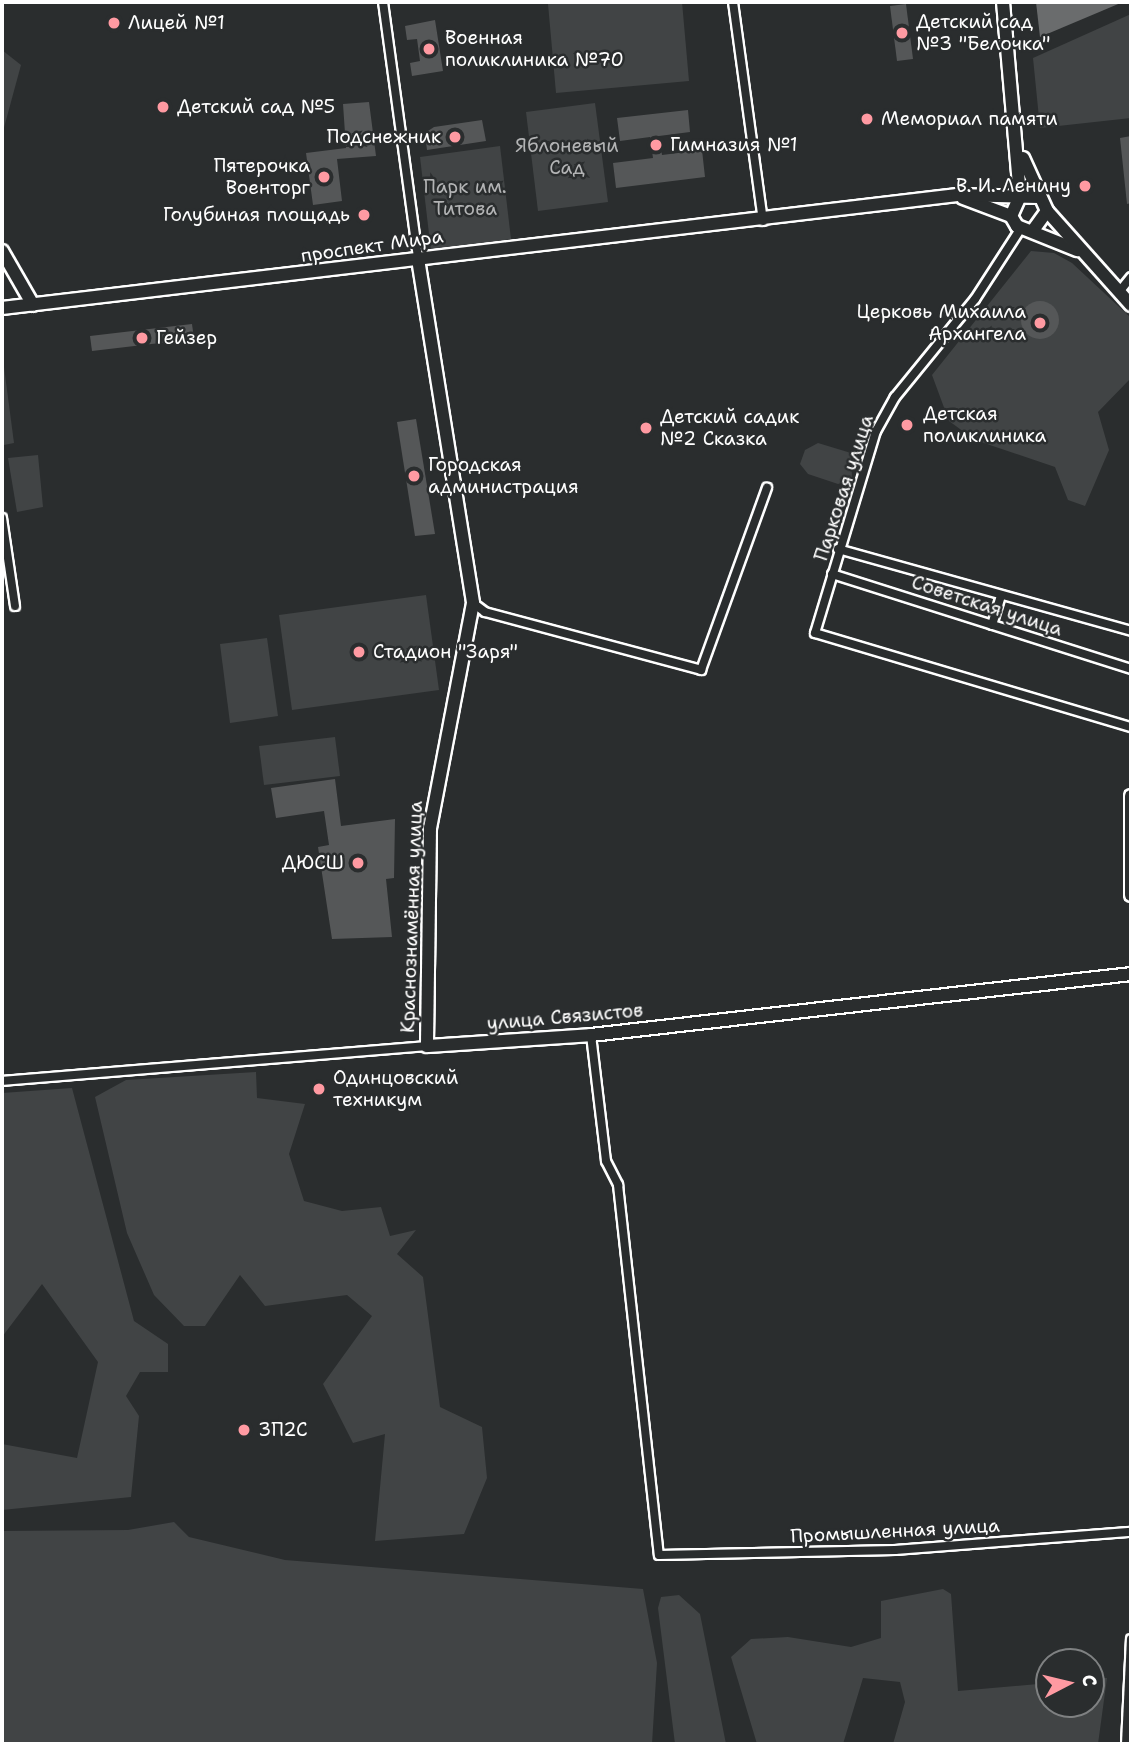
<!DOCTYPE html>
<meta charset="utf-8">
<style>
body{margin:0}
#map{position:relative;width:1133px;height:1746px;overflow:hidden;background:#2a2d2e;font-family:"Shantell Sans",sans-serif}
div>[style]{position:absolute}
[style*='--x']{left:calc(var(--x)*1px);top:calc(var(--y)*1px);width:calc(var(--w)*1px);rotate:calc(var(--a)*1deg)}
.green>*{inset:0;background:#414445}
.water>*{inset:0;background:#6a6c6d}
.building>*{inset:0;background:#555758}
.round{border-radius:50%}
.roads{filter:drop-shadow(2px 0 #fff) drop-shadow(-2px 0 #fff) drop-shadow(0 2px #fff) drop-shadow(0 -2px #fff)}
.street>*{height:8px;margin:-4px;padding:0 4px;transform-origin:4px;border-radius:4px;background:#2a2d2e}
.secondary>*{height:12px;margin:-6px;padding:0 6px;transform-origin:6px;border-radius:6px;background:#2a2d2e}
.dots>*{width:19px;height:19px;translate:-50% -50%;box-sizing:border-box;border:4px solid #2a2d2e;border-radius:50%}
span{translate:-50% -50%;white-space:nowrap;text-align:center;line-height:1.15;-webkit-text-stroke:5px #2a2d2e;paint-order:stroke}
.poi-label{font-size:19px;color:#fff}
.left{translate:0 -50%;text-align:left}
.right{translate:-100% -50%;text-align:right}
.park-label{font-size:19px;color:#b3b4b5}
.street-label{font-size:19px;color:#fff}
.frame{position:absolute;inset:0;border:4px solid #fff;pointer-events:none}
.north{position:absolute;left:1035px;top:1648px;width:70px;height:70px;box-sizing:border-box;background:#2a2d2e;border:2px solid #7f8182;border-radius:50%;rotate:83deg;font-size:19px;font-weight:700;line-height:28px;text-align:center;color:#fff}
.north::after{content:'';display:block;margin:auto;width:24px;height:32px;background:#ff9aa2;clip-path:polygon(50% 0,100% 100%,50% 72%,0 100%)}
</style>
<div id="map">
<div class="green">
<i style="clip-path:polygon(682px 2px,689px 81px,556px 93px,548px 4px)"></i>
<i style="clip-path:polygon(1131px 14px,1131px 118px,1040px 128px,1033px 58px)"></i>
<i style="clip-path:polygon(2px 50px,21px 65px,2px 135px)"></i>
<i style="clip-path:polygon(595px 103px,608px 202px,538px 211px,526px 112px)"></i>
<i style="clip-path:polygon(500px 146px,511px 239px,431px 251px,420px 157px)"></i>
<i style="clip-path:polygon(1031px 251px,1054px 253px,1072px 263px,1131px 318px,1131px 378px,1098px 412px,1109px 450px,1085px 506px,1068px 500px,1055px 467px,975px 440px,949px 421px,932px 375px)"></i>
<i style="clip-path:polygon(2px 352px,14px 443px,4px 445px,2px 403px)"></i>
<i style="clip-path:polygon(818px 443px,851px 453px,852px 479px,838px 484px,808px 474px,800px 464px,805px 450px)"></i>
<i style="clip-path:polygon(38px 455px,43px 507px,17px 512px,8px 458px)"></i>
<i style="clip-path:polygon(426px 595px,439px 690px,292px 710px,279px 615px)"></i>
<i style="clip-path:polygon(267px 638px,278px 716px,230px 723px,220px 644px)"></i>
<i style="clip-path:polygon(335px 737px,340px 776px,264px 785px,259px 746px)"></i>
<i style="clip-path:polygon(256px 1072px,257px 1098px,305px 1104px,289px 1154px,304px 1201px,342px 1211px,381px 1207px,390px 1236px,416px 1230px,397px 1254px,423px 1277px,440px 1407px,482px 1427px,487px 1478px,464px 1534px,375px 1541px,385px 1434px,353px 1443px,323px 1384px,372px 1316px,347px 1295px,265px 1306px,240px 1275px,205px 1326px,184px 1326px,154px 1295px,127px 1233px,95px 1097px,126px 1080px)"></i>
<i style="clip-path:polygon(72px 1088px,134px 1321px,168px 1344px,168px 1372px,140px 1372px,126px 1396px,139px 1416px,131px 1497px,2px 1510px,2px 1444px,77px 1458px,98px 1362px,42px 1284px,2px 1337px,2px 1093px)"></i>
<i style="clip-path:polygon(174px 1522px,189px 1537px,285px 1560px,643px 1589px,657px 1663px,652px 1744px,2px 1744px,2px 1531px,128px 1530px)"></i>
<i style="clip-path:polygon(943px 1589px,951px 1594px,958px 1691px,1049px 1683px,1049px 1704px,1091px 1704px,1091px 1679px,1107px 1678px,1098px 1744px,893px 1744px,905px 1702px,900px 1682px,863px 1678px,843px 1744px,757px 1744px,731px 1657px,751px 1639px,788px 1637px,851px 1647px,881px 1638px,881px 1601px)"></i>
<i style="clip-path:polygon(679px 1595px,700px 1614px,726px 1744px,675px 1744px,658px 1608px,661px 1597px)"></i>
</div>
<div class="water">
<i style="clip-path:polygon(1036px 2px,1123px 2px,1040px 37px)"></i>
</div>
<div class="building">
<i style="clip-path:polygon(906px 4px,913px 59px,897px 61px,890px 6px)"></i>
<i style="clip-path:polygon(435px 20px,443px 71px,412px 76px,410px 63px,420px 61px,417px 39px,407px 40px,405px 26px)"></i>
<i style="clip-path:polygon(369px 102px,376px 156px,337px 159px,342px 201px,313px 205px,306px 153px,346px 148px,343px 104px)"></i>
<i style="clip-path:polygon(688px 110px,690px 132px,659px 136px,662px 155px,702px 150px,705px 177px,616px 188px,613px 163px,653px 158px,650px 137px,620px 141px,617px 118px)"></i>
<i style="clip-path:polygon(482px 120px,486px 141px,427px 150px,425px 133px,434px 127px)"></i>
<i style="clip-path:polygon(1131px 136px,1131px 203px,1127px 204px,1120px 138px)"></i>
<i class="round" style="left:1021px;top:301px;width:38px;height:38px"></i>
<i style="clip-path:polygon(192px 324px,194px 339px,92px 351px,90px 336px)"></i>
<i style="clip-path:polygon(416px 419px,435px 534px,415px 536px,397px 422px)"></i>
<i style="clip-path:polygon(335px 779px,341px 826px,395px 819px,394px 878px,386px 879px,392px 937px,332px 939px,318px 847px,329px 845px,324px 811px,276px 818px,271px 788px)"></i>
</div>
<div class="roads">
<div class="street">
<i style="--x:383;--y:2;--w:259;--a:82.2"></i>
<i style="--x:733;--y:2;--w:221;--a:82.2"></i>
<i style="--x:1021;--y:228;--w:85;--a:122.9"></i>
<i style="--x:975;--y:299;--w:127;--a:129.2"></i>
<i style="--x:895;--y:397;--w:39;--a:119"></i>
<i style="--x:876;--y:431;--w:211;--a:106.8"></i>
<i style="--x:815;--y:633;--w:330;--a:16.6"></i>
<i style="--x:1119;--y:292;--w:19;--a:-51"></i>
<i style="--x:2;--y:518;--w:89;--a:81.6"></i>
<i style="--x:838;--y:549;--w:304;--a:15.6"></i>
<i style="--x:832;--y:574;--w:314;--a:17.6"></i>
<i style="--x:473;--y:603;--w:15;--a:37"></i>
<i style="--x:485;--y:612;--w:224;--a:15"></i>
<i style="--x:701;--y:670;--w:194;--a:-70.1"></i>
<i style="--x:992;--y:625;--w:31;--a:-73"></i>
<i style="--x:591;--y:1035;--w:127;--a:83.2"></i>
<i style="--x:606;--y:1161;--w:27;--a:63"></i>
<i style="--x:618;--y:1185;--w:372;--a:83.7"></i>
<i style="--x:659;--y:1555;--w:236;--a:-1.2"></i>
<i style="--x:895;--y:1550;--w:237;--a:-4.4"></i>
<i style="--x:2;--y:1081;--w:426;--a:-4.7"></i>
<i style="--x:1126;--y:1744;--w:105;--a:-87.3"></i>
</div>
<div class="secondary">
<i style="--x:1003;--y:2;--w:195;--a:85"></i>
<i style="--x:1023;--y:158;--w:58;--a:65.6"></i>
<i style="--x:1047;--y:211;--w:24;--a:126"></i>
<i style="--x:1020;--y:196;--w:22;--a:114"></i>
<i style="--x:1011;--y:216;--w:12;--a:59"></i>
<i style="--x:1017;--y:226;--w:65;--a:21.8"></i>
<i style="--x:963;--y:198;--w:51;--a:20.6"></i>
<i style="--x:1047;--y:211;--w:126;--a:48.2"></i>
<i style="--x:2;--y:251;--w:62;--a:60.1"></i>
<i style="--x:418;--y:259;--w:348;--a:80.9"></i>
<i style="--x:473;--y:603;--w:229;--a:100.8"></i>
<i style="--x:430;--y:828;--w:218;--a:90.8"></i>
<i style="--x:427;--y:1046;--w:164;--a:-3.8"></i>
<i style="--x:591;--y:1035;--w:543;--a:-6.44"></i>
<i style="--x:2;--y:308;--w:962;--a:-6.75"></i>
<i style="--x:957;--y:195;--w:82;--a:1.4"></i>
<i style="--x:1131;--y:796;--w:99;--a:90"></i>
</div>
</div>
<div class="dots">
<i style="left:114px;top:23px;background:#ff9aa2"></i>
<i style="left:902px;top:33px;background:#ff9aa2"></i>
<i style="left:429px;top:49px;background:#ff9aa2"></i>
<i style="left:163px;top:107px;background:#ff9aa2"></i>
<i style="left:867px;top:119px;background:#ff9aa2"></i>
<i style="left:455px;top:137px;background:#ff9aa2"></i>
<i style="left:656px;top:145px;background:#ff9aa2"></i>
<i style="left:324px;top:177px;background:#ff9aa2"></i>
<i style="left:1085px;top:186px;background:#ff9aa2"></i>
<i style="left:364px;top:215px;background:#ff9aa2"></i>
<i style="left:1040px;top:323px;background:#ff9aa2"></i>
<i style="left:142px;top:338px;background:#ff9aa2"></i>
<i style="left:907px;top:425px;background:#ff9aa2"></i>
<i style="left:646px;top:428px;background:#ff9aa2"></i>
<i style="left:414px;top:476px;background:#ff9aa2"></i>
<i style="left:359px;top:652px;background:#ff9aa2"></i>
<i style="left:358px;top:863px;background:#ff9aa2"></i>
<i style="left:319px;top:1089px;background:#ff9aa2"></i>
<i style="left:244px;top:1430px;background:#ff9aa2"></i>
</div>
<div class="poi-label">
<span class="left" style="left:916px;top:33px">Детский сад<br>№3 "Белочка"</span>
<span class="left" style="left:128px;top:23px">Лицей №1</span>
<span class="left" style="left:445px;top:49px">Военная<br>поликлиника №70</span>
<span class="left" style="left:177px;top:107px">Детский сад №5</span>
<span class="left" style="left:881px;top:119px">Мемориал памяти</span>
<span class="right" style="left:441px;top:137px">Подснежник</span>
<span class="left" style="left:670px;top:145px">Гимназия №1</span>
<span class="right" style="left:310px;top:177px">Пятерочка<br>Военторг</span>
<span class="right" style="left:1071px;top:186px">В. И. Ленину</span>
<span class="right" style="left:350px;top:215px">Голубиная площадь</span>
<span class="right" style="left:1026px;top:323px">Церковь Михаила<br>Архангела</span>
<span class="left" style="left:156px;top:338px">Гейзер</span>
<span class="left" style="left:923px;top:425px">Детская<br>поликлиника</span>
<span class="left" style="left:660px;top:428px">Детский садик<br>№2 Сказка</span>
<span class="left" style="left:428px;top:476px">Городская<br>администрация</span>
<span class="left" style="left:373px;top:652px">Стадион "Заря"</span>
<span class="right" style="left:344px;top:863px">ДЮСШ</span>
<span class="left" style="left:333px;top:1089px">Одинцовский<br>техникум</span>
<span class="left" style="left:258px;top:1430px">3П2С</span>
</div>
<div class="park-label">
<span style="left:567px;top:157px">Яблоневый<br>Сад</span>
<span style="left:465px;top:198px">Парк им.<br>Титова</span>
</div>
<div class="street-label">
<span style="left:372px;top:246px;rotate:-8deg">проспект Мира</span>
<span style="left:844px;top:488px;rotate:-72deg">Парковая улица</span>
<span style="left:987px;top:606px;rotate:18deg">Советская улица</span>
<span style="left:412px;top:917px;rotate:-88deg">Краснознамённая улица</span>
<span style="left:565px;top:1017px;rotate:-5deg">улица Связистов</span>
<span style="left:895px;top:1531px;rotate:-3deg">Промышленная улица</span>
</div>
<div class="frame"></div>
<div class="north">С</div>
</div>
